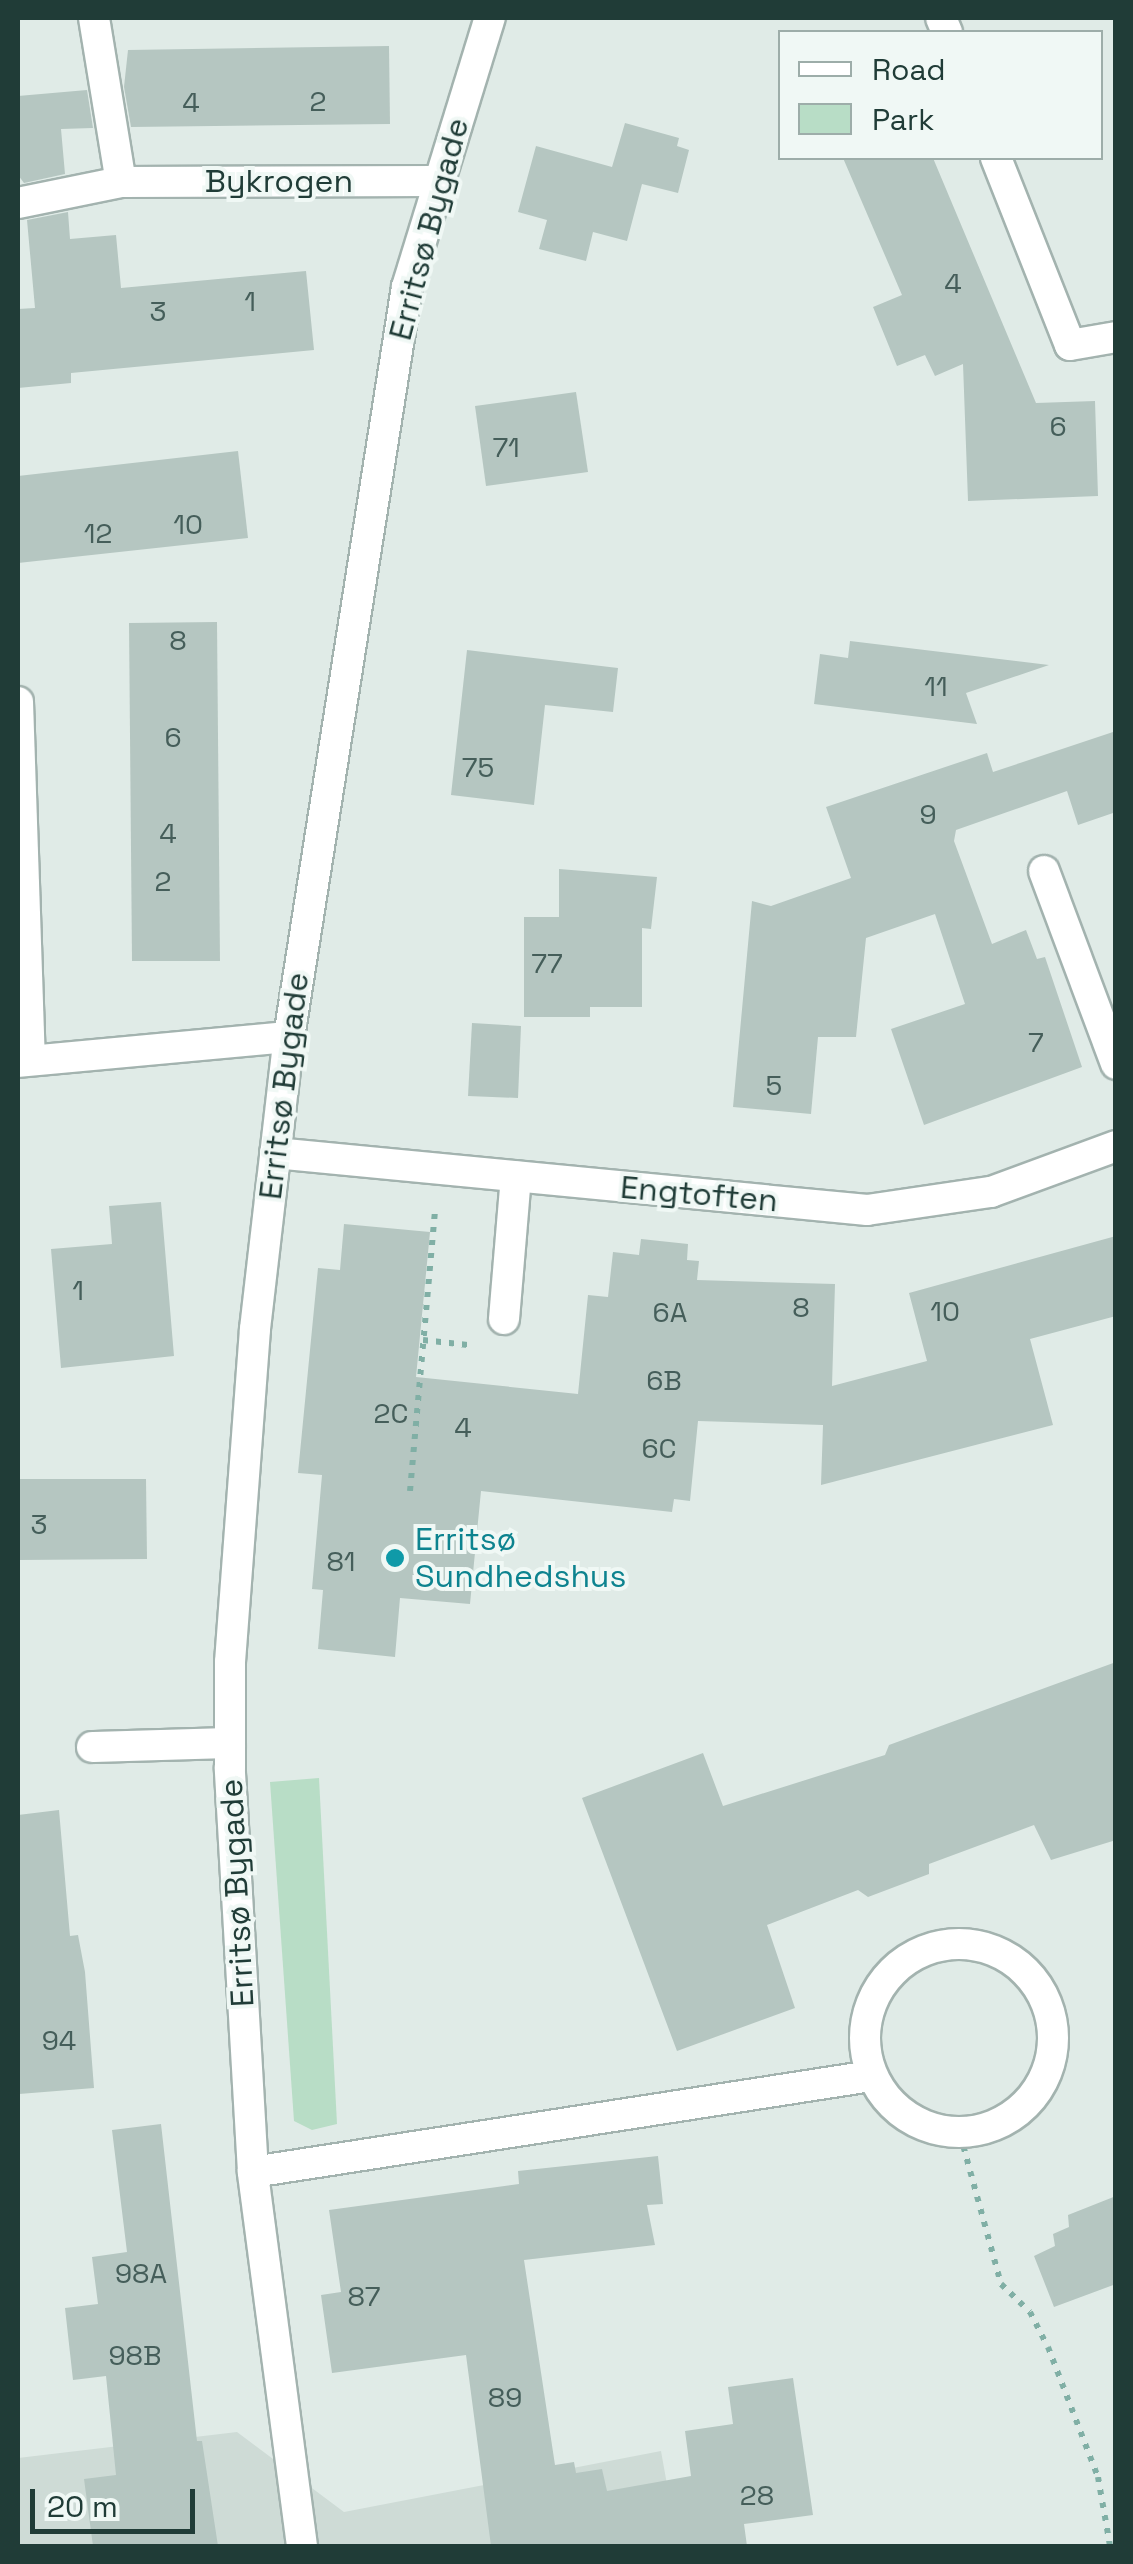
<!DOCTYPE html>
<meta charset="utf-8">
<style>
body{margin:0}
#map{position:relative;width:1133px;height:2564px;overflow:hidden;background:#e0ebe7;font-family:"Space Grotesk",sans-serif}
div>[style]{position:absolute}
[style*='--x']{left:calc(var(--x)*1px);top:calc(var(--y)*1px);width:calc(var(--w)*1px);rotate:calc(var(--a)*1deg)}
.built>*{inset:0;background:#cedbd6}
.green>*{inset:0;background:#b8ddc6}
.building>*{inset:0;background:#b5c6c1}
.path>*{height:6px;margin-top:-3px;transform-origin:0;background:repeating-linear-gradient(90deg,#80afa5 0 5px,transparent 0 13px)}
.roads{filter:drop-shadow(2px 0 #a3b3af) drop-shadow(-2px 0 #a3b3af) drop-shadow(0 2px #a3b3af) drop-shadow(0 -2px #a3b3af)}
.service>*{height:30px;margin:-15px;padding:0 15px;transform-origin:15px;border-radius:15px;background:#fff}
.minor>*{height:30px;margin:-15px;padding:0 15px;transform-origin:15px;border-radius:15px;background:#fff}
.minor>.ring{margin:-15px;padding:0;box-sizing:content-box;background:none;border:30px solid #fff;border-radius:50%}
.dots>*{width:28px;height:28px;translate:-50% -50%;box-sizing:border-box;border:5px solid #f0f8f5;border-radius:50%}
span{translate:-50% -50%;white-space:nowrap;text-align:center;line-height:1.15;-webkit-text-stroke:8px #f0f8f5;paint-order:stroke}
.number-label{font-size:28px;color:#455e5a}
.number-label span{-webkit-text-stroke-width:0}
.street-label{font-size:32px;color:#203c37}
.culture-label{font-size:32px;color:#0d838f}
.left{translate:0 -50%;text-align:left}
.frame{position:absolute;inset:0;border:20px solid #203c37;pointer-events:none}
.legend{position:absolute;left:778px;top:30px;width:325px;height:130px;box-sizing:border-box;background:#f0f8f5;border:2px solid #9dada9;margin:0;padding:12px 18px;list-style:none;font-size:30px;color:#203c37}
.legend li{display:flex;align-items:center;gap:20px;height:50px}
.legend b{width:50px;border:2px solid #9dada9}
.scale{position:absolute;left:30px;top:2489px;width:165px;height:45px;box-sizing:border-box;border:5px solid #203c37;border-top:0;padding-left:12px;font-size:30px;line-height:35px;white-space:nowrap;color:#203c37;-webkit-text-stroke:8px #f0f8f5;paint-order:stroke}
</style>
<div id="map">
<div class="built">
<i style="clip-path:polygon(237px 2432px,344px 2512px,661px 2451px,678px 2546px,18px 2546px,18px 2458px)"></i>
</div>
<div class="green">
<i style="clip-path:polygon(319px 1778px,337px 2124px,312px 2130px,294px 2121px,270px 1782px)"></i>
</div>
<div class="building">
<i style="clip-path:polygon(389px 46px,390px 124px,131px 127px,124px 87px,128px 50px)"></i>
<i style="clip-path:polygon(87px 90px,93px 128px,61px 129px,65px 174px,24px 183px,18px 175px,18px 96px)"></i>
<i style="clip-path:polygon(625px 123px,679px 138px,677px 146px,689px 150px,678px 193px,642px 184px,627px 241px,593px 232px,586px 261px,539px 249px,547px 220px,518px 212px,536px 146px,612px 167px)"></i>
<i style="clip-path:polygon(843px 158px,933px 158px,1036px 403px,1095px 401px,1098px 496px,968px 501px,963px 364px,935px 376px,925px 355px,897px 366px,873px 307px,902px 295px)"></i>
<i style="clip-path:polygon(68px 212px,70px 239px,116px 235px,121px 288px,306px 271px,314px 350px,71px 373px,71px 383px,18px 388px,18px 309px,35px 308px,27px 220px)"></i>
<i style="clip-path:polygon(576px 392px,588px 472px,486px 486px,475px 406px)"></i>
<i style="clip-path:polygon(238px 451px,248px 538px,18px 563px,18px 476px)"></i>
<i style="clip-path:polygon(217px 622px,220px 961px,132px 961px,129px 623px)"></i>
<i style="clip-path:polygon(850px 641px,1049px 665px,966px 693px,977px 724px,814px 704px,820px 654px,848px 658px)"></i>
<i style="clip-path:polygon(467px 650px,618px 668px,613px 712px,545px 705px,534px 805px,451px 795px)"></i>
<i style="clip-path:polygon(1116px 731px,1116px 812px,1078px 825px,1067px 791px,956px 830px,954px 841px,992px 944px,1026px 930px,1037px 959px,1045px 957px,1082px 1067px,924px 1125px,891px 1029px,965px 1004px,935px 914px,866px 938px,856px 1037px,818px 1037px,811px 1114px,733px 1107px,752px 901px,771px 906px,851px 878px,826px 807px,987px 753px,993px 772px)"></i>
<i style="clip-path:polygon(559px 869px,657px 877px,651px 929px,642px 928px,642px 1007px,590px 1007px,590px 1017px,524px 1017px,524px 917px,559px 917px)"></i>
<i style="clip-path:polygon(472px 1023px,521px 1026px,518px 1098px,468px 1096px)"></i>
<i style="clip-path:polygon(161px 1202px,174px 1356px,61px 1368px,51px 1249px,112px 1244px,109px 1206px)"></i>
<i style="clip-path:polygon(344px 1224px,430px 1232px,416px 1377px,578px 1394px,588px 1295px,608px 1297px,613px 1252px,639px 1255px,641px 1239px,688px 1244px,687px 1260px,699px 1261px,697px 1280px,835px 1284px,832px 1386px,927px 1361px,909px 1293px,1116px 1236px,1116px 1316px,1030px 1339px,1053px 1425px,821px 1485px,823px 1425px,698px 1421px,690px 1501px,674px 1499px,672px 1512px,481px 1491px,470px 1604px,400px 1598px,395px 1657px,318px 1649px,323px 1590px,312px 1589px,322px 1475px,298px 1473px,318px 1268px,340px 1270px)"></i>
<i style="clip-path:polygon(18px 1479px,146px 1479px,147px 1559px,18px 1560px)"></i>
<i style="clip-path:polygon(1116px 1662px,1116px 1840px,1051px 1860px,1034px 1825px,929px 1864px,929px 1874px,868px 1897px,858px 1890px,767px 1925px,795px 2008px,677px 2051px,582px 1798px,703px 1753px,723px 1806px,885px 1755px,889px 1745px)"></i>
<i style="clip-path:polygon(59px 1810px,70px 1936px,78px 1935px,85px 1972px,94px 2088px,19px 2094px,18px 1815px)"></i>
<i style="clip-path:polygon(161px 2124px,197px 2441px,202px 2441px,218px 2546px,93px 2546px,84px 2479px,116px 2475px,106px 2376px,73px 2380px,65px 2308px,98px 2304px,92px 2257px,127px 2252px,112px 2130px)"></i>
<i style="clip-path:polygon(658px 2156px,663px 2204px,647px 2205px,655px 2245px,524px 2260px,555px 2465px,574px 2462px,576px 2473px,602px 2469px,607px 2491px,691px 2476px,685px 2431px,733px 2424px,728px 2387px,793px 2378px,813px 2515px,744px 2524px,747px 2546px,491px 2546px,466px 2355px,332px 2373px,321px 2295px,341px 2292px,329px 2210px,519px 2184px,518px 2171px)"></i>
<i style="clip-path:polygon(1116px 2196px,1116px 2284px,1054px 2307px,1034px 2256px,1055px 2246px,1053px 2234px,1069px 2227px,1068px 2215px)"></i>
</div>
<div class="path">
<i style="--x:423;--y:1340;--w:45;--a:6.3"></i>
<i style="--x:410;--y:1491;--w:282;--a:-84.9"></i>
<i style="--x:960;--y:2134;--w:156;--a:74.7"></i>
<i style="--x:1001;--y:2284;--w:40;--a:44"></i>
<i style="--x:1030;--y:2312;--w:39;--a:63"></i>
<i style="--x:1048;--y:2347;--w:139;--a:69"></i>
<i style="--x:1098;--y:2477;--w:70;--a:80.1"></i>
</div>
<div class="roads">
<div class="service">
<i style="--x:18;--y:702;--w:358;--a:88.1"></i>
<i style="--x:504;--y:1319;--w:143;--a:-85.2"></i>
<i style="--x:92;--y:1747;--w:138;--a:-1.7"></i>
</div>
<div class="minor">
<i style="--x:94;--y:18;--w:166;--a:80.7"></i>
<i style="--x:121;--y:182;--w:315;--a:-0.2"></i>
<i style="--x:941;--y:18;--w:15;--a:67"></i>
<i style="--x:996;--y:158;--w:201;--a:68.4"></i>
<i style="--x:1070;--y:345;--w:47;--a:-9.9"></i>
<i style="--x:18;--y:203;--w:105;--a:-11.5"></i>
<i style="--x:1044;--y:871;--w:206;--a:69.5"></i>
<i style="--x:18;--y:1062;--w:272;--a:-5.3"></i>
<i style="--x:275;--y:1153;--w:595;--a:5.5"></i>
<i style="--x:867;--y:1210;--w:125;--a:-8.3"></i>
<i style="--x:991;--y:1192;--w:133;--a:-20.2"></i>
<i class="ring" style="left:865px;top:1944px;width:158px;height:158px"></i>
<i style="--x:253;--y:2172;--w:625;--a:-8.83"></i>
<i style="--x:302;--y:2546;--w:377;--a:-97.5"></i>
<i style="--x:253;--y:2172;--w:405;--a:-93.3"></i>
<i style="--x:230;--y:1768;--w:106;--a:-90"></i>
<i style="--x:230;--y:1662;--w:334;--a:-85.7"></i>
<i style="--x:255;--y:1329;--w:294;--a:-83.4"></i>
<i style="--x:289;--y:1037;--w:759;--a:-81.06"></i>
<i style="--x:407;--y:287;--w:282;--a:-72.9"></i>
</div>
</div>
<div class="dots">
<i style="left:395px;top:1558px;background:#0f9aa8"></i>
</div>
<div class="number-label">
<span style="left:318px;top:101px">2</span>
<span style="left:191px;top:102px">4</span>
<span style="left:953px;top:283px">4</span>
<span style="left:250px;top:301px">1</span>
<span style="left:158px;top:311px">3</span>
<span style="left:1058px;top:426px">6</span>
<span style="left:506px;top:447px">71</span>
<span style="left:188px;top:524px">10</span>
<span style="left:98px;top:533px">12</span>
<span style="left:178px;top:640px">8</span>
<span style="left:936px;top:686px">11</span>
<span style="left:173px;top:737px">6</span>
<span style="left:478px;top:767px">75</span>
<span style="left:928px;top:814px">9</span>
<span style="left:168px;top:833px">4</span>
<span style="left:163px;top:881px">2</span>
<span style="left:547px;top:963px">77</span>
<span style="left:1036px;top:1042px">7</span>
<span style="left:774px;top:1085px">5</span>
<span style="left:78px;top:1290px">1</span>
<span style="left:801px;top:1307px">8</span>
<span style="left:945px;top:1311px">10</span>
<span style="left:670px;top:1312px">6A</span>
<span style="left:664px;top:1380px">6B</span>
<span style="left:391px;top:1413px">2C</span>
<span style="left:463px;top:1427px">4</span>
<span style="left:659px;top:1448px">6C</span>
<span style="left:39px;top:1524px">3</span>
<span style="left:341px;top:1561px">81</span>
<span style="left:59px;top:2040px">94</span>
<span style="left:141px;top:2273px">98A</span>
<span style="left:364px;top:2296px">87</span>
<span style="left:135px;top:2355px">98B</span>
<span style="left:505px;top:2397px">89</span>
<span style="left:757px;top:2495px">28</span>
</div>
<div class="street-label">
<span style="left:279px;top:181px">Bykrogen</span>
<span style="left:429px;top:229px;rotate:-75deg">Erritsø Bygade</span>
<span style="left:284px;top:1086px;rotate:-83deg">Erritsø Bygade</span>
<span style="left:699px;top:1194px;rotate:5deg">Engtoften</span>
<span style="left:237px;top:1893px;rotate:-93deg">Erritsø Bygade</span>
</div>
<div class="culture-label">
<span class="left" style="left:415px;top:1558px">Erritsø<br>Sundhedshus</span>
</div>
<div class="frame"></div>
<ul class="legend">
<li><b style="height:12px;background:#fff"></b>Road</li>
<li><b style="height:28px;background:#b8ddc6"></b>Park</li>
</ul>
<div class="scale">20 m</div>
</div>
